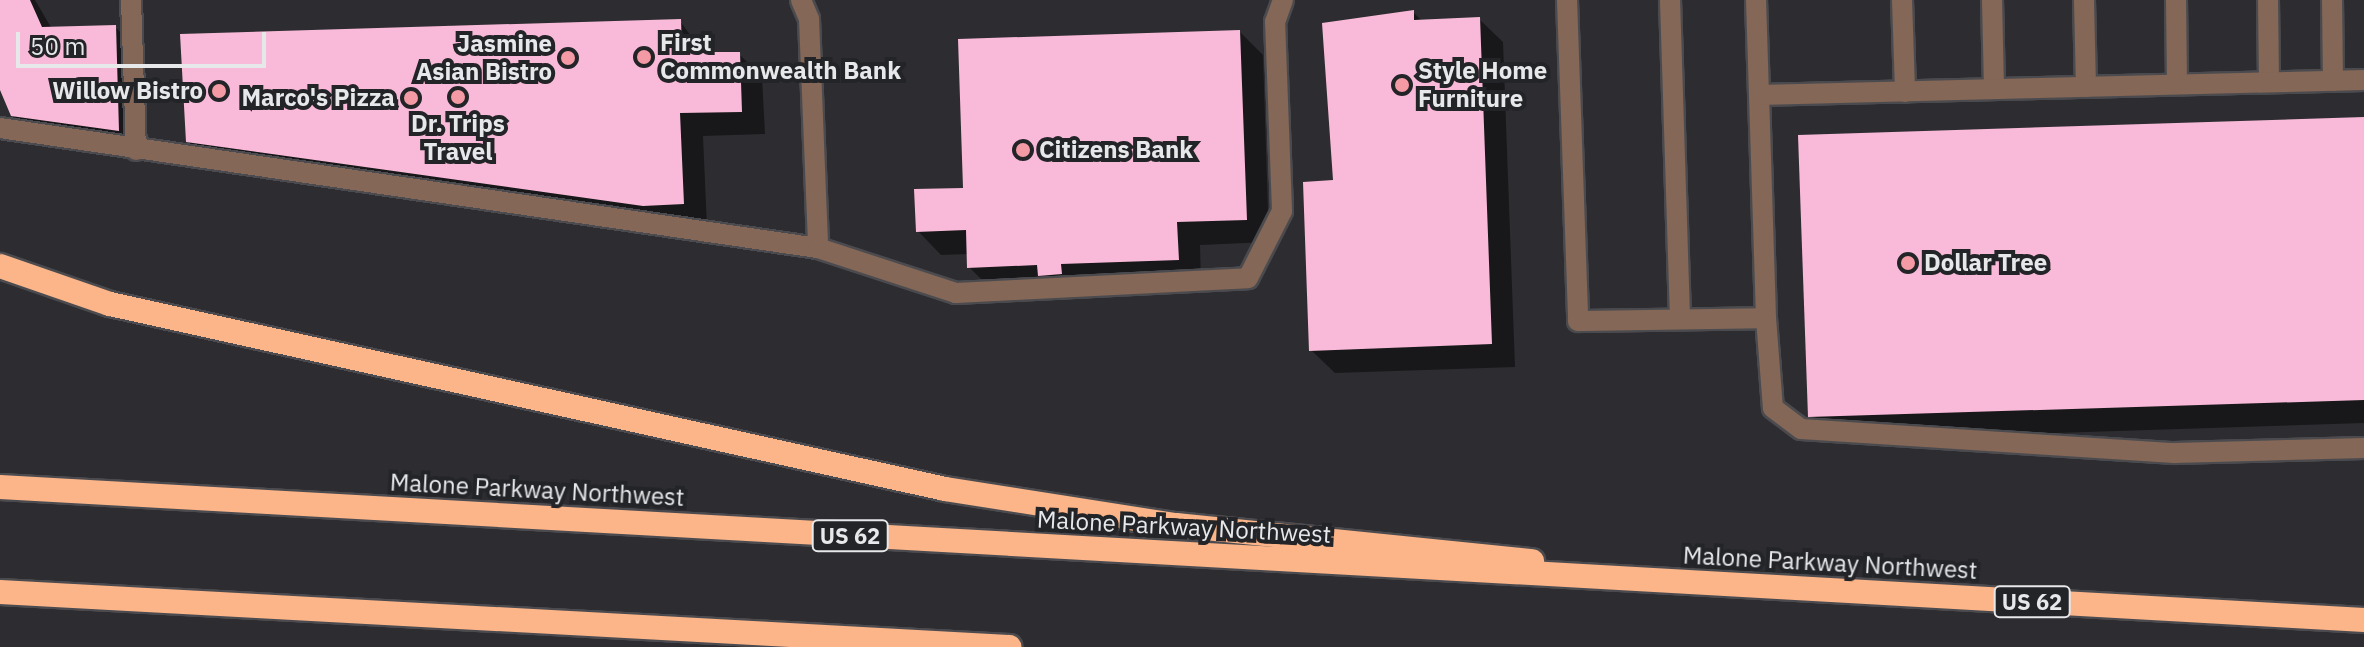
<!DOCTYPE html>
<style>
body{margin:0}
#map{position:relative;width:2364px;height:647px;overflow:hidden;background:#2d2d31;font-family:"IBM Plex Sans",sans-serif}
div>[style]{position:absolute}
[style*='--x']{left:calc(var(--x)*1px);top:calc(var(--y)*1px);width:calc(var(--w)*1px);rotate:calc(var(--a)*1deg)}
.shadow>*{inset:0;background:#0007}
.building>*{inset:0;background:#f9bad9}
.roads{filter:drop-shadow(2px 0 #4b4b4f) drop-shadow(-2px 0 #4b4b4f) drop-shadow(0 2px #4b4b4f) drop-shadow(0 -2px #4b4b4f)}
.minor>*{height:20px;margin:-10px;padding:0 10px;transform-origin:10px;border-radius:10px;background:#846756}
.highway>*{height:24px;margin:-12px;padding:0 12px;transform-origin:12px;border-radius:12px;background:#fcb589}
.dots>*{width:22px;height:22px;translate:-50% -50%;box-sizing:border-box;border:4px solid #232427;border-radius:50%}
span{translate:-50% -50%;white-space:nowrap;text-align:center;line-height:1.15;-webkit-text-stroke:8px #232427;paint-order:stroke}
.shield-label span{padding:2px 6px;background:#232427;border:2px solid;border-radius:6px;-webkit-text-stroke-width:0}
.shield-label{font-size:22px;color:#e7e8ea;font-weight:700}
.poi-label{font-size:24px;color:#e7e8ea;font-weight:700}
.left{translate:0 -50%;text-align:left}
.right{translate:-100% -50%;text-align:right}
.street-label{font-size:24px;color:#e7e8ea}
.scale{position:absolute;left:16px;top:32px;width:250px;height:36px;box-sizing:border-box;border:4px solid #e7e8ea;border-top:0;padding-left:10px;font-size:24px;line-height:28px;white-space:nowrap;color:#e7e8ea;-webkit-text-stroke:6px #232427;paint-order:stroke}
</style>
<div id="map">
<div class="shadow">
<i style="clip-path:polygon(0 0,35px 0,52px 29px,115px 27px,135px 46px,137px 150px,33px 134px,13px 115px,0 81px)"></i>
<i style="clip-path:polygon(1413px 12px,1422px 21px,1479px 19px,1503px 42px,1515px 367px,1335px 373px,1311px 350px,1335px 182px)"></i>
<i style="clip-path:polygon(680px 21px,704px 54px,739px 54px,762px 77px,765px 134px,703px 136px,707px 227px,212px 164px,188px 141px)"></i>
<i style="clip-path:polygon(1240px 32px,1263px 55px,1269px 242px,1200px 245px,1201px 283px,1083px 287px,1084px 297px,1063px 298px,1053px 288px,992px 290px,969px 267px,968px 254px,941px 255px,918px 231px,966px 190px)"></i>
<i style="clip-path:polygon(2364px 119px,2364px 423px,1833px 440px,1810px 416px)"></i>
</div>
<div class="building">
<i style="clip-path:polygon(0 0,30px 0,42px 27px,116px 25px,119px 131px,11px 116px,0 90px)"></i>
<i style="clip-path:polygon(1414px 10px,1414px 20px,1480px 17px,1492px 344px,1309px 351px,1303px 182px,1333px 180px,1322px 23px)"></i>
<i style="clip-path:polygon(681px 19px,682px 52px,740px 52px,742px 112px,680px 113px,684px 204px,643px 206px,186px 142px,180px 34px)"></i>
<i style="clip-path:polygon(1240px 30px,1247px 220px,1177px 222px,1179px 260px,1061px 264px,1062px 274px,1038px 276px,1037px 265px,967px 268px,966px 230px,916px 232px,914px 189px,963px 188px,958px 39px)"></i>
<i style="clip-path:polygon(2364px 117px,2364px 400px,1808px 417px,1798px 135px)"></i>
</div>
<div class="roads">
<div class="minor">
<i style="--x:131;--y:0;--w:150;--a:88.1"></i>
<i style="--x:801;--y:0;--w:21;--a:67"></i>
<i style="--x:809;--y:19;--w:229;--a:87.7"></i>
<i style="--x:1567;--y:0;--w:321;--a:88"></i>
<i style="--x:1578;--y:321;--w:188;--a:-0.9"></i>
<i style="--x:1766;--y:318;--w:318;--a:-91.8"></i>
<i style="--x:1670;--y:0;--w:319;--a:88.2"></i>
<i style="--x:1902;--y:0;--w:92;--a:88.1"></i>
<i style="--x:1992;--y:0;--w:89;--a:88.7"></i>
<i style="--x:2084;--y:0;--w:87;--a:88.7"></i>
<i style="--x:2176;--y:0;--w:84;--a:89.3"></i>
<i style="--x:2268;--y:0;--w:82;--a:89.3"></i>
<i style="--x:2332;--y:0;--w:81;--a:89.3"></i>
<i style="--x:1759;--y:95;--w:605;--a:-1.42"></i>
<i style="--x:0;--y:128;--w:827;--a:8.35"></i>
<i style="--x:818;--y:248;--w:145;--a:18.1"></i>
<i style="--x:956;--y:293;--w:292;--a:-2.9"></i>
<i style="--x:1248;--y:278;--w:75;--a:-63.1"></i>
<i style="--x:1282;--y:211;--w:189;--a:-92.1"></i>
<i style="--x:1275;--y:22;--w:23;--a:-70"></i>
<i style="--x:1766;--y:318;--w:90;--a:85.6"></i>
<i style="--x:1773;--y:408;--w:35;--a:37"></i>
<i style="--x:1801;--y:429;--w:374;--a:3.7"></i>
<i style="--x:2174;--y:453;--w:190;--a:-1.5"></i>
</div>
<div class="highway">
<i style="--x:0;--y:266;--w:116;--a:19.1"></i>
<i style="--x:110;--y:304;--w:855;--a:12.49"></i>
<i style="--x:945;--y:489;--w:234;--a:8.9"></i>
<i style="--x:1176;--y:525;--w:358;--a:5.8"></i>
<i style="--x:0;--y:487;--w:2368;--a:3.22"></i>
<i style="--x:0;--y:592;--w:1011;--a:3.12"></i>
</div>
</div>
<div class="dots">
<i style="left:644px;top:57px;background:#f49aa4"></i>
<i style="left:568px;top:58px;background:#f49aa4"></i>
<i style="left:1402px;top:85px;background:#f49aa4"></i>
<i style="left:219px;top:91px;background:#f49aa4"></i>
<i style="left:458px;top:97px;background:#f49aa4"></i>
<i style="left:411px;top:98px;background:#f49aa4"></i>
<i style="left:1023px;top:150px;background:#f49aa4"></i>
<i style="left:1908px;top:263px;background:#f49aa4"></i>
</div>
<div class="shield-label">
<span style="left:850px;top:536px">US 62</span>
<span style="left:2032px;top:602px">US 62</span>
</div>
<div class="poi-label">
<span class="left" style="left:660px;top:57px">First<br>Commonwealth Bank</span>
<span class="right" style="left:552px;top:58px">Jasmine<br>Asian Bistro</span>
<span class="left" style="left:1418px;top:85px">Style Home<br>Furniture</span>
<span class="right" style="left:203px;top:91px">Willow Bistro</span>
<span class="right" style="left:395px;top:98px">Marco's Pizza</span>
<span style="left:458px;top:138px">Dr. Trips<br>Travel</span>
<span class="left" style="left:1039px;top:150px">Citizens Bank</span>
<span class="left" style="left:1924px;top:263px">Dollar Tree</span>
</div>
<div class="street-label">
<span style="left:537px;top:490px;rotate:3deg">Malone Parkway Northwest</span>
<span style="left:1184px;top:527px;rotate:3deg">Malone Parkway Northwest</span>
<span style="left:1830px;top:563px;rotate:3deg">Malone Parkway Northwest</span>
</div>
<div class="scale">50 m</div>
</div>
